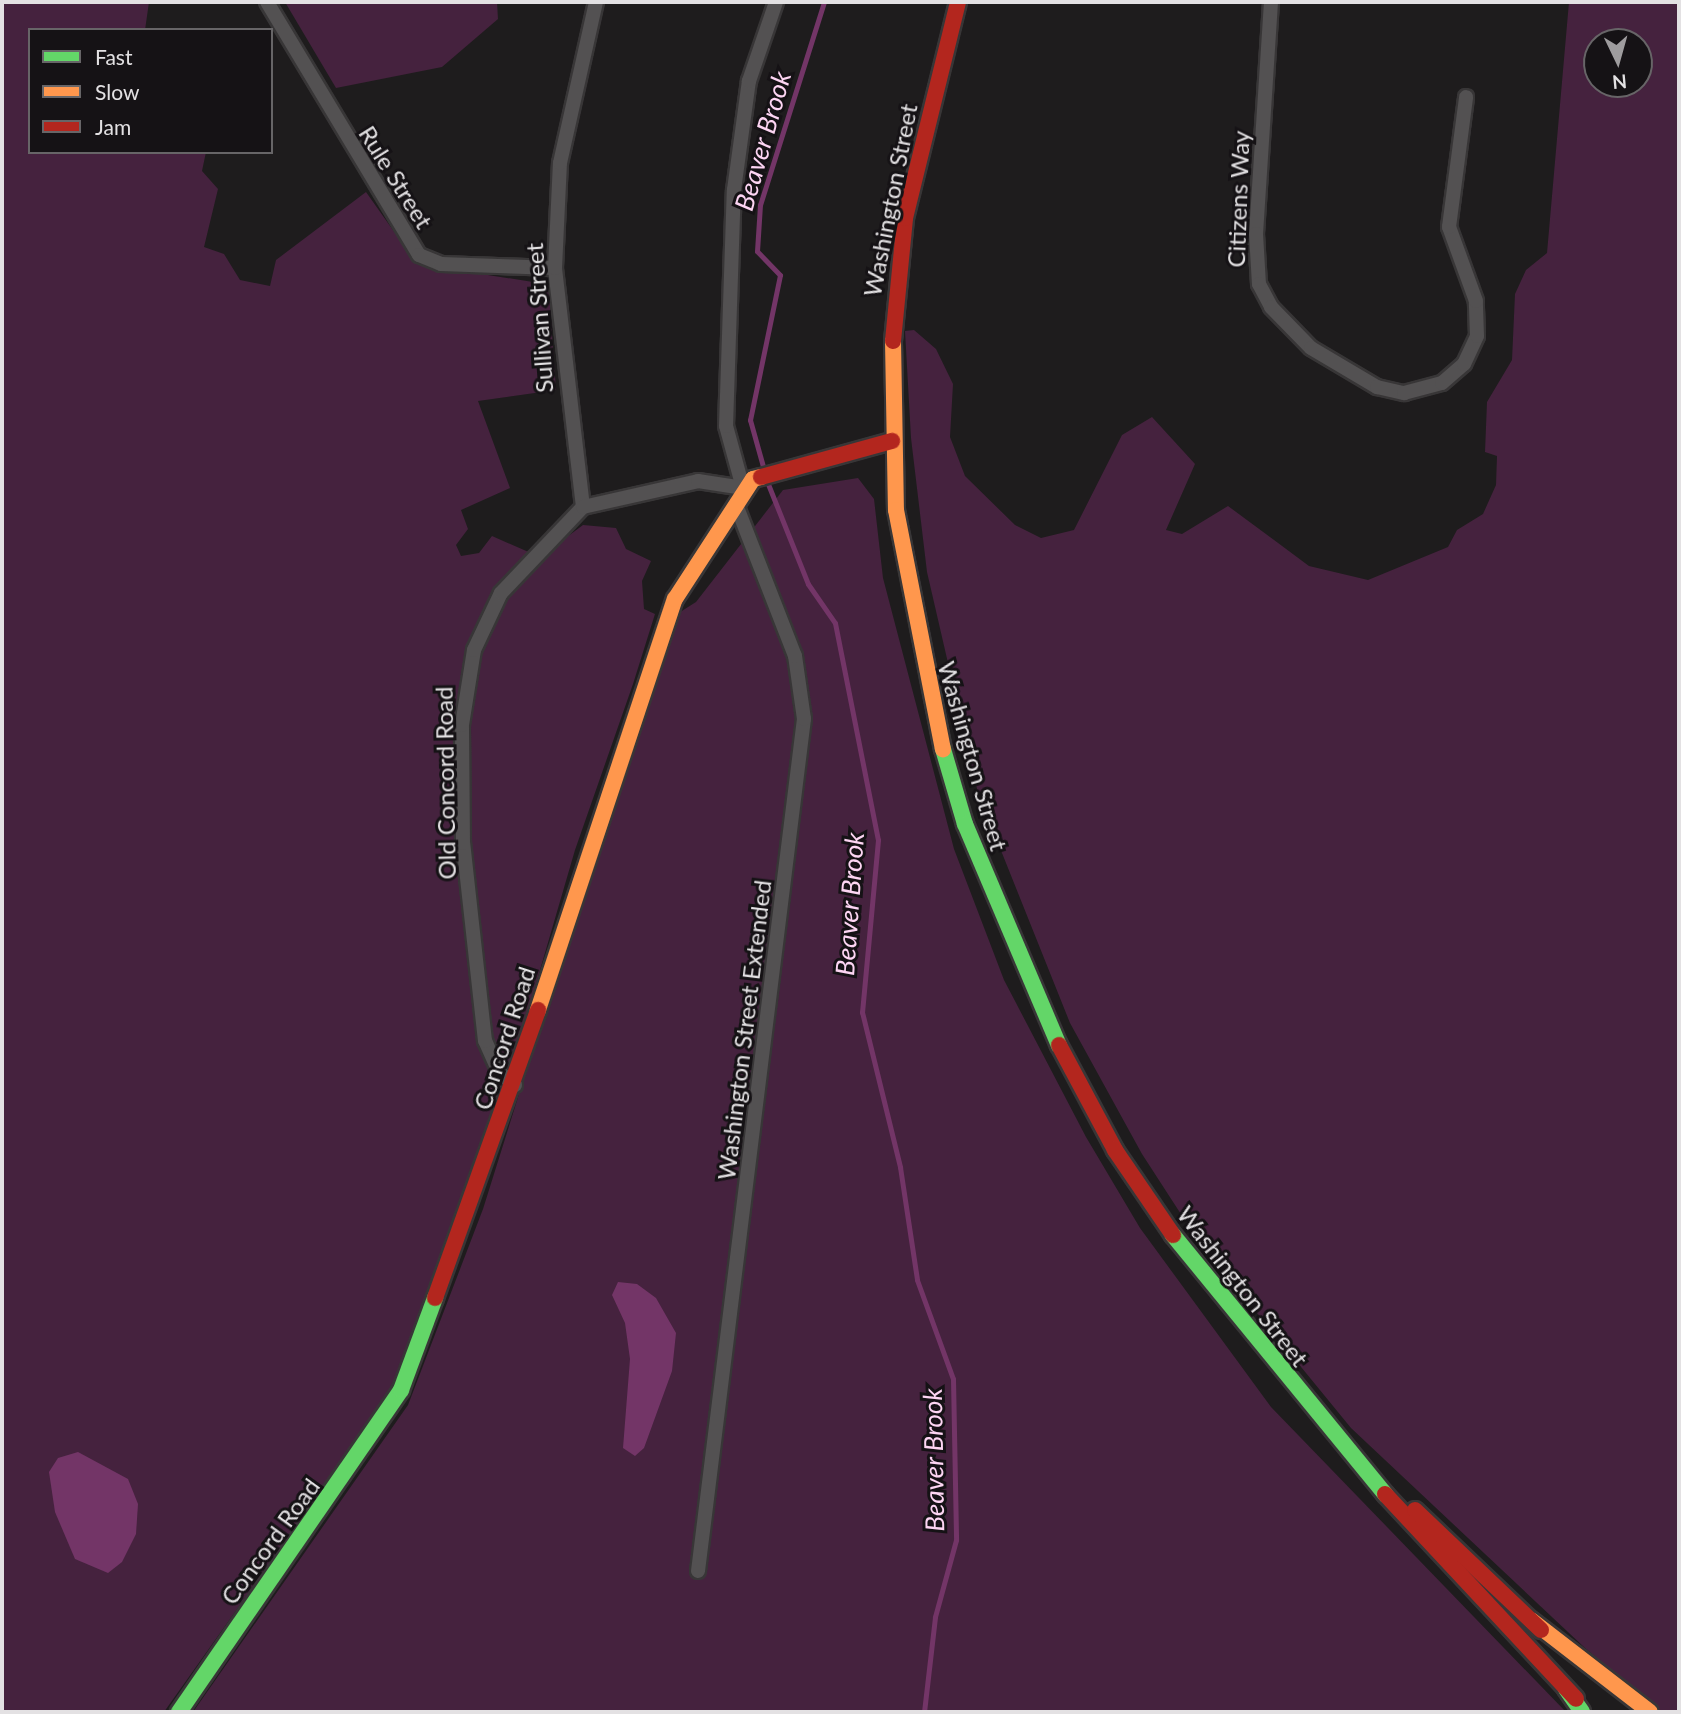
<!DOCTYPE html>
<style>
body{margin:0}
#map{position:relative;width:1681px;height:1714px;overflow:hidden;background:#1e1c1d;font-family:Lato,sans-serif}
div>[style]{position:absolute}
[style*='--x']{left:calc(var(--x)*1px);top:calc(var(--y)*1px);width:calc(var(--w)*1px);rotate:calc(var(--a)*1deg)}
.green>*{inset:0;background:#45223e}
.water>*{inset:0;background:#733567}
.stream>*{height:5px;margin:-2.5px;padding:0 2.5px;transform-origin:2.5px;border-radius:2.5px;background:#733567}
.roads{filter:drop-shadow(2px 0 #383637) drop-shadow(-2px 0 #383637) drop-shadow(0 2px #383637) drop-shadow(0 -2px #383637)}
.street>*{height:14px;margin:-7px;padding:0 7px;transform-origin:7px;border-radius:7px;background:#535152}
.fast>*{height:16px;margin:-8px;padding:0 8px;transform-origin:8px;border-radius:8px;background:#63d668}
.slow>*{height:16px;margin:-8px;padding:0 8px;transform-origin:8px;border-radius:8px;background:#ff974d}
.jam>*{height:16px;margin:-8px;padding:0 8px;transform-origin:8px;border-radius:8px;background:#b3261e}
span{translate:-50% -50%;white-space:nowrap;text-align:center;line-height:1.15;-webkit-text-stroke:6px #151215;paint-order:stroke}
.street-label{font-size:24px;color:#e3e1e3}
.water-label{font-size:26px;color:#fdd5f3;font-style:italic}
.frame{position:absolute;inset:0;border:4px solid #e3e1e3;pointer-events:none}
.legend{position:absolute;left:28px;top:28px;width:245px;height:126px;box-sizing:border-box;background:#151215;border:2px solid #676567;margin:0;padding:9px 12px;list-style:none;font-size:21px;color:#e3e1e3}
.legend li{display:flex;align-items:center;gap:14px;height:35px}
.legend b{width:35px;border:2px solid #676567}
.north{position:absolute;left:1583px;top:28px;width:70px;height:70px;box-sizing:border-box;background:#151215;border:2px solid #676567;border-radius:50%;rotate:175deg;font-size:19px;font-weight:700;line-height:28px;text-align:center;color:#e3e1e3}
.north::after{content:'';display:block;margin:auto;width:24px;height:32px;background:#9e9c9e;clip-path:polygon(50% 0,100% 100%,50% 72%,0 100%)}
</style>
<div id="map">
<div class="green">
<i style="clip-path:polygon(2px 2px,149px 2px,145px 30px,30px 30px,30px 152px,206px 152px,202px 171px,218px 189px,204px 247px,224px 254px,240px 280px,270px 286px,276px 260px,366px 192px,417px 264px,533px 282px,549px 293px,556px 390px,478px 401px,510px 488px,461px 510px,468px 529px,456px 545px,461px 556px,479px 553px,492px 536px,540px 557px,583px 525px,616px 528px,626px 549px,651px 561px,642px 581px,644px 609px,655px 614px,633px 684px,575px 850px,505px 1090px,394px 1388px,164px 1712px,2px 1712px)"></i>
<i style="clip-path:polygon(285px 2px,497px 2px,498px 19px,442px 67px,336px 88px)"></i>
<i style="clip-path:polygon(evenodd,1569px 2px,1679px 2px,1679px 1712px,1662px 1712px,1585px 1648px,1351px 1428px,1199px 1242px,1142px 1154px,1070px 1023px,978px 793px,927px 572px,911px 438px,905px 331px,914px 330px,936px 349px,953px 384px,950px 437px,965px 476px,1015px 525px,1041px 538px,1074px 530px,1122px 435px,1152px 417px,1195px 464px,1166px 530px,1182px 534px,1228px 506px,1309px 566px,1368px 580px,1448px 547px,1457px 530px,1483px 514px,1496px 485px,1497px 456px,1485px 452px,1487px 402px,1512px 360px,1515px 294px,1526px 270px,1547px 253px,1569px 2px,1597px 42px,1639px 42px,1639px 84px,1597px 84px,1597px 42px)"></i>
<i style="clip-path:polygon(858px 478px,874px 499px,883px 578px,954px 849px,1004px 980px,1086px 1137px,1140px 1228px,1271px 1407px,1566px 1712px,193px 1712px,408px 1405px,483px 1209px,605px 820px,677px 614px,696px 602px,783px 490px)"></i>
</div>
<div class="water">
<i style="clip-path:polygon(618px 1282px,637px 1284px,656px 1298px,676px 1333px,672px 1371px,644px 1448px,635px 1456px,623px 1448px,630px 1359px,625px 1323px,612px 1295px)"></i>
<i style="clip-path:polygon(78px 1452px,128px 1479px,138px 1504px,136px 1534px,122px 1562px,108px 1573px,75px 1559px,55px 1512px,49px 1472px,58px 1458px)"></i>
</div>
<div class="stream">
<i style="--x:764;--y:470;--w:52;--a:-105.6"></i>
<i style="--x:750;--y:420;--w:148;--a:-78.3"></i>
<i style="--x:780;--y:275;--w:33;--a:-134"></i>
<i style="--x:757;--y:251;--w:46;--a:-86.3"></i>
<i style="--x:760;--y:205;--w:213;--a:-72.5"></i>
<i style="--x:766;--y:479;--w:113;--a:68.2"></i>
<i style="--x:808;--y:584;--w:47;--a:55.3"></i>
<i style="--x:835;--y:623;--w:221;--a:78.8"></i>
<i style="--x:878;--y:840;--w:173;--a:95.3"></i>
<i style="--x:862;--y:1012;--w:160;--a:76.2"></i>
<i style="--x:900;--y:1167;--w:114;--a:81.4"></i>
<i style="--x:917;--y:1280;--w:105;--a:70"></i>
<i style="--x:953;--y:1379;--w:161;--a:88.9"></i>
<i style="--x:956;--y:1540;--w:80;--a:105.3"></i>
<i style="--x:935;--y:1617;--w:96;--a:96.6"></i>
</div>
<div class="roads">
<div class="street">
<i style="--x:267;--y:2;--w:295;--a:59"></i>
<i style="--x:419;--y:255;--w:24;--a:22"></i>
<i style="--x:441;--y:264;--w:114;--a:2"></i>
<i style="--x:1271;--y:2;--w:232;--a:93.7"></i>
<i style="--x:1256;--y:234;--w:50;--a:86.6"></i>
<i style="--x:1259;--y:284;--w:26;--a:62"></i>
<i style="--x:1271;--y:307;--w:57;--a:45.7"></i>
<i style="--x:1311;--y:348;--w:77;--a:30.6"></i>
<i style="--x:1377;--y:387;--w:28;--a:13"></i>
<i style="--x:1404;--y:393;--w:39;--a:-15"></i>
<i style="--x:1442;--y:383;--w:29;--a:-41"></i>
<i style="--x:1464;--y:364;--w:31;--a:-65"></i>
<i style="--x:1477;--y:336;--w:35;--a:-92"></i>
<i style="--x:1476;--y:301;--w:79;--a:-110"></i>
<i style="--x:1449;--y:227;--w:131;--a:-82.5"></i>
<i style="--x:743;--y:488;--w:64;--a:-105.3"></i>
<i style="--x:726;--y:426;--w:236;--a:-88.1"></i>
<i style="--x:734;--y:190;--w:110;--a:-82.2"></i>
<i style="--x:749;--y:81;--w:83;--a:-71.1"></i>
<i style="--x:583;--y:507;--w:241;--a:-96.7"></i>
<i style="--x:555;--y:268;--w:105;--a:-87.3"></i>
<i style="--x:560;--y:163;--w:165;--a:-77.4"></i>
<i style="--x:515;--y:1085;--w:21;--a:-141"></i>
<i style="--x:499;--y:1072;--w:34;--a:-114"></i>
<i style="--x:485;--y:1041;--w:199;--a:-96.3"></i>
<i style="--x:463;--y:843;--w:118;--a:-90.5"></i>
<i style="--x:462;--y:725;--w:76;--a:-80.9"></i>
<i style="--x:474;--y:650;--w:63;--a:-64.7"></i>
<i style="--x:501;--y:593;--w:119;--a:-46.4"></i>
<i style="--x:583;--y:507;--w:118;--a:-12.7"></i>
<i style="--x:698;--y:481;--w:46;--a:8.8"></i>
<i style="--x:698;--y:1571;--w:859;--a:-82.91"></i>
<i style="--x:804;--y:719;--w:64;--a:-98.1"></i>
<i style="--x:795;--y:656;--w:162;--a:-111.3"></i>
</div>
<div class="fast">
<i style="--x:943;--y:749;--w:78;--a:73.7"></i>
<i style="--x:965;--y:824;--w:240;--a:67"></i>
<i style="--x:1173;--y:1235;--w:335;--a:50.7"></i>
<i style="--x:1566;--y:1689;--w:28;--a:55"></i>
<i style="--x:179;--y:1712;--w:391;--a:-55.4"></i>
<i style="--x:401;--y:1390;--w:98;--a:-69.7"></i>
</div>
<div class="slow">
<i style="--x:893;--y:341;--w:169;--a:89"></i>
<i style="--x:896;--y:510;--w:244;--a:78.9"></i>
<i style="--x:538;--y:1010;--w:433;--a:-71.6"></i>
<i style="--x:675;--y:599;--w:143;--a:-57"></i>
<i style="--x:753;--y:479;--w:8;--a:-14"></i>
<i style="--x:1531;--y:1620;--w:150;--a:37.7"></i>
</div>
<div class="jam">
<i style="--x:893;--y:341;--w:124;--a:-84.4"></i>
<i style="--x:905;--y:218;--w:222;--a:-76.2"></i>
<i style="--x:761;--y:477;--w:136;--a:-15.4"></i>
<i style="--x:1059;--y:1045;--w:119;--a:61.9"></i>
<i style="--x:1115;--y:1150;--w:103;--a:55.7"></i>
<i style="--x:435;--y:1298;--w:306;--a:-70.3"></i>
<i style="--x:1385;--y:1494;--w:280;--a:47"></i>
<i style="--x:1415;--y:1510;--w:174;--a:43.6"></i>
</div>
</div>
<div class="street-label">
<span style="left:396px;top:177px;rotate:58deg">Rule Street</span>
<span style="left:1238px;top:199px;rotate:-88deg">Citizens Way</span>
<span style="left:890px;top:200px;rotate:-79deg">Washington Street</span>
<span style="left:539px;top:318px;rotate:-94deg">Sullivan Street</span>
<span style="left:973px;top:756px;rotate:74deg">Washington Street</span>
<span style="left:445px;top:783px;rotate:-91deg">Old Concord Road</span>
<span style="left:744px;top:1030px;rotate:-83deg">Washington Street Extended</span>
<span style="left:504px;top:1038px;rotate:-72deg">Concord Road</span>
<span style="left:1243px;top:1286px;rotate:52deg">Washington Street</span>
<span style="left:270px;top:1541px;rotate:-54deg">Concord Road</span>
</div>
<div class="water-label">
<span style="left:763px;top:141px;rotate:-74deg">Beaver Brook</span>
<span style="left:850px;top:904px;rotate:-86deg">Beaver Brook</span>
<span style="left:934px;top:1460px;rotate:-91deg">Beaver Brook</span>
</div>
<div class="frame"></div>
<ul class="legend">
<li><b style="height:9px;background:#63d668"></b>Fast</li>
<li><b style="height:9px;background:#ff974d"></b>Slow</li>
<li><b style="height:9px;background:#b3261e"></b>Jam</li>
</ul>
<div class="north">N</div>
</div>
